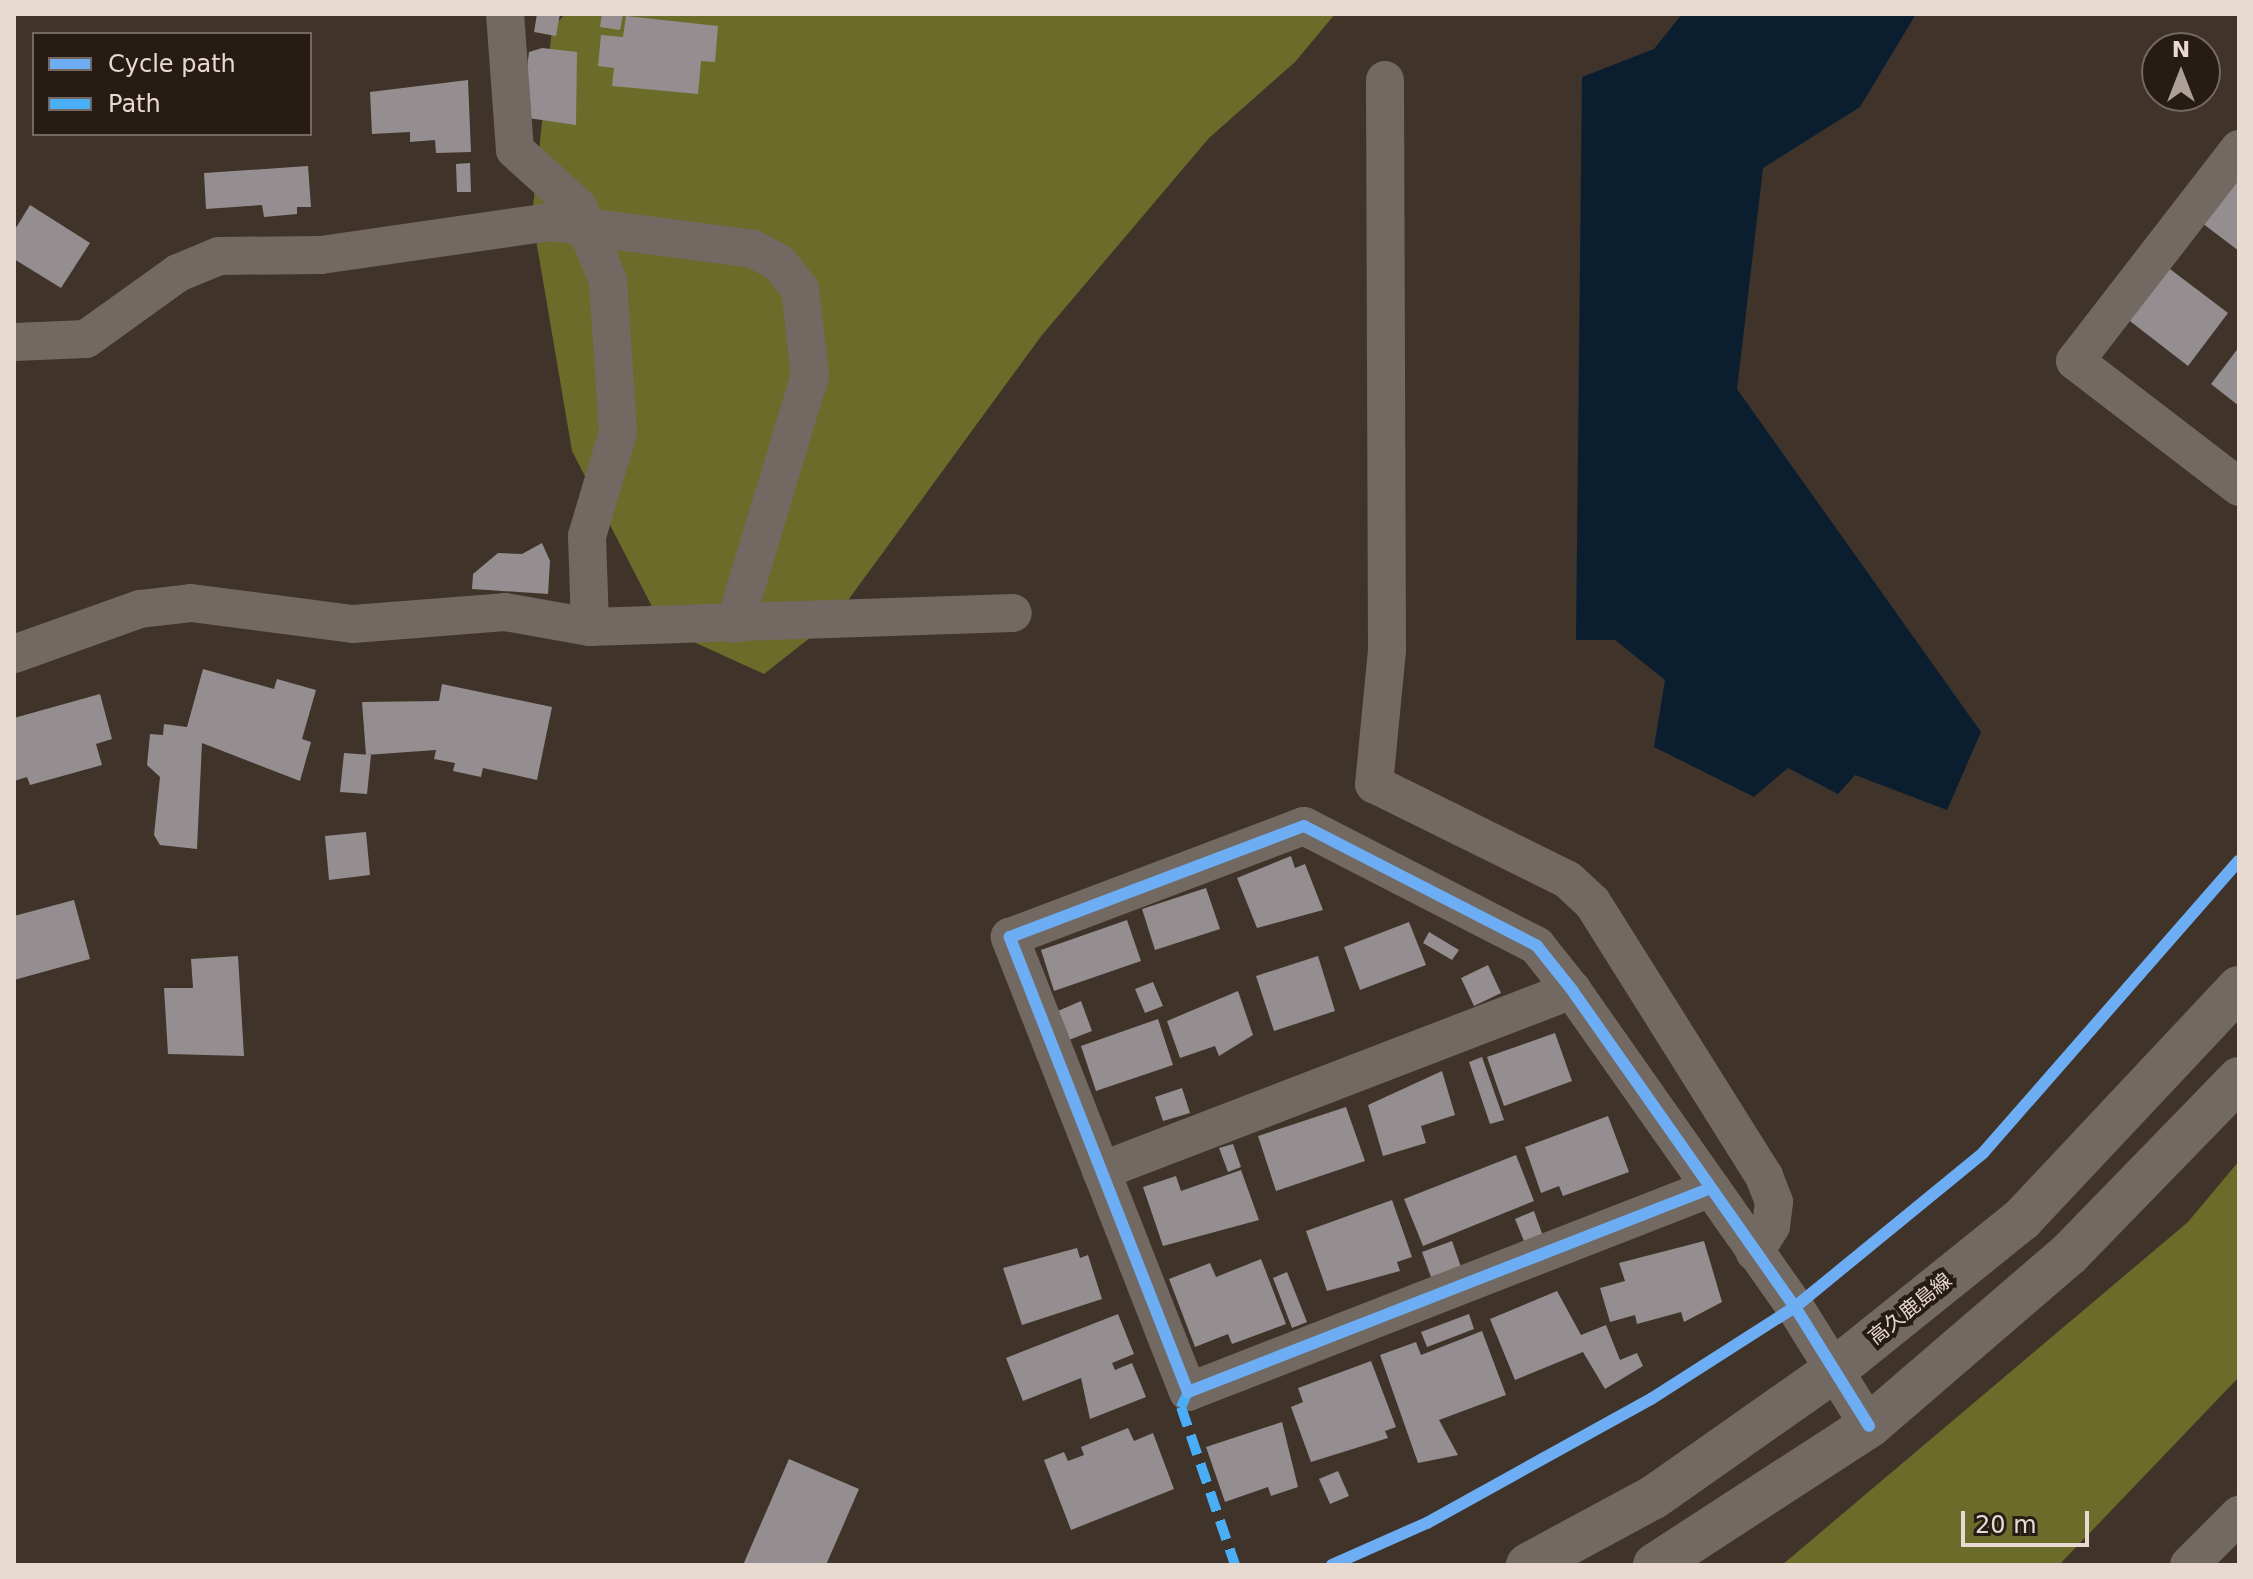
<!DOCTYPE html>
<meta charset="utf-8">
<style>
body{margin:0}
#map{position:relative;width:2253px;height:1579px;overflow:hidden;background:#3f332a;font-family:"DejaVu Sans","Noto Sans JP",sans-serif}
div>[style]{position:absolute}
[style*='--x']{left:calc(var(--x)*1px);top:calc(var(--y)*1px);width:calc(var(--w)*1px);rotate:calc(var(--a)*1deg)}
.forest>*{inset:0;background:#6b6c2a}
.water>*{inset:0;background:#0b1e30}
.building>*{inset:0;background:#948e90}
.minor>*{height:38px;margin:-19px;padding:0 19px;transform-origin:19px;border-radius:19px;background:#726962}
.secondary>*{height:44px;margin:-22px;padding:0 22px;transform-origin:22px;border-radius:22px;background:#726962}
.quiet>*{height:10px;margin-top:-5px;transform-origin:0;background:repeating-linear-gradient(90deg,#49aef6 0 20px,transparent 0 30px)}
.cycleway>*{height:12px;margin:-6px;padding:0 6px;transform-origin:6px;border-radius:6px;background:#6dadf4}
span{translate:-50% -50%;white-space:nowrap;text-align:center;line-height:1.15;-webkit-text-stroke:8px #261c15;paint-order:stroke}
.street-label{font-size:20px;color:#e8dad1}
.frame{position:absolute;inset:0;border:16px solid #e8dad1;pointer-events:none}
.legend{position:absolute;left:32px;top:32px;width:280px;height:104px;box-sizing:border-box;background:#261c15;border:2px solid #746860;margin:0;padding:10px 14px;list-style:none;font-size:24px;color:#e8dad1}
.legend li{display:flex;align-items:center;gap:16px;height:40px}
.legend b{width:40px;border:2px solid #746860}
.north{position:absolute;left:2141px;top:32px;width:80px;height:80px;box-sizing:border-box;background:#261c15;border:2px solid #746860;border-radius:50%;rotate:0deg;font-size:22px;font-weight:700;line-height:32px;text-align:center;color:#e8dad1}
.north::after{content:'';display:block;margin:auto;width:28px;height:36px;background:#ada097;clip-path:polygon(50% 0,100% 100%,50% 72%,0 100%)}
.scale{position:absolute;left:1961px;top:1511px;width:128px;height:36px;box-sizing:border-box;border:4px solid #e8dad1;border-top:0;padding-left:10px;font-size:24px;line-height:28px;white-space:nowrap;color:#e8dad1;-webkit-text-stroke:6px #261c15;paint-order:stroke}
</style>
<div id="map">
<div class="forest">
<i style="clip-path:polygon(565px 14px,1335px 14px,1295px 62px,1209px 138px,1042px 335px,835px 618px,764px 674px,663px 628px,572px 451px,532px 216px,552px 29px)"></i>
<i style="clip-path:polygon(2239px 1161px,2239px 1377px,2059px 1565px,1782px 1565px,2188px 1222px)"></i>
</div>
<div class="water">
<i style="clip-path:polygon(1682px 14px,1916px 14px,1860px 107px,1763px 168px,1737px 389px,1981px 732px,1947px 810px,1855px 775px,1838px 794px,1788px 768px,1754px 797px,1654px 747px,1665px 680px,1615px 640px,1576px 640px,1582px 77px,1654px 49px)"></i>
</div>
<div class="building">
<i style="clip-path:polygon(537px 14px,560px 14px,556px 36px,534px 32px)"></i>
<i style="clip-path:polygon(602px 14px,623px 14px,620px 30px,600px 27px)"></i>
<i style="clip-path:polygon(626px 16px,718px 26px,715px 62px,701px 61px,698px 94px,612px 86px,614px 68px,598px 66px,601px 35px,623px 37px)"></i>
<i style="clip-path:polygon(542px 48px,577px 52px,576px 125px,521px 117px,529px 52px)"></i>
<i style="clip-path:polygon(468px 80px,471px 152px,436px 153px,435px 140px,410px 142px,410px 132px,372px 134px,370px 92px)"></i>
<i style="clip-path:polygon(470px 163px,471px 192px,457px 192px,456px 164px)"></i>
<i style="clip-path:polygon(308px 166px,311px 207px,297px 207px,297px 214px,264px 217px,262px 205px,206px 209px,204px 173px)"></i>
<i style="clip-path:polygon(2239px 179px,2239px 251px,2202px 223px)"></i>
<i style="clip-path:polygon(30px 205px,90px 243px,61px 288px,14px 259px,14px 231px)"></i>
<i style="clip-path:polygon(2166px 266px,2228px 313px,2188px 366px,2126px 318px)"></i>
<i style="clip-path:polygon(2239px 347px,2239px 406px,2211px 384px)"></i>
<i style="clip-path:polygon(542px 543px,550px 561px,548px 594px,472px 589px,473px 574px,498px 553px,522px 554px)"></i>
<i style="clip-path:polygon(203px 669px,274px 689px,277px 679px,316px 690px,302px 739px,311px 742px,300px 781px,202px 743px,197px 849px,160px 845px,154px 835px,160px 777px,147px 765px,150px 734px,163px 735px,164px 724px,187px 727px)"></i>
<i style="clip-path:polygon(442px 684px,552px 707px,537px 780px,483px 768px,481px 777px,453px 771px,455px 763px,434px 759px,436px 750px,366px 755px,362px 702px,439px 701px)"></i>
<i style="clip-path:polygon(100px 694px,112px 739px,96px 744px,102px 765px,30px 785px,27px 777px,14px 781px,14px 718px)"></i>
<i style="clip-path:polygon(344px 753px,371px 755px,367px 794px,340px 792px)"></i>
<i style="clip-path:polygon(366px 832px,370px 875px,329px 880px,325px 836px)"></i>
<i style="clip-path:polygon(1291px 856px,1295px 868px,1305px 864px,1323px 910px,1257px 928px,1237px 878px)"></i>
<i style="clip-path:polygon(1206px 888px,1220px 929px,1155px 950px,1142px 909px)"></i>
<i style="clip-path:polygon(74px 900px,90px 959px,14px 980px,14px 916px)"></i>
<i style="clip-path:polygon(1127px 920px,1141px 961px,1054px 991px,1041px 950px)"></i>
<i style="clip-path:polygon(1409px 922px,1426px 965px,1360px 990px,1344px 947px)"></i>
<i style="clip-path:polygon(1429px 932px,1459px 950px,1452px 960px,1423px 943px)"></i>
<i style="clip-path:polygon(238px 956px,244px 1056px,168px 1054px,164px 988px,193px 988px,191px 959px)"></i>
<i style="clip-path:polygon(1318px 956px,1335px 1011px,1274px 1031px,1256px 976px)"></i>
<i style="clip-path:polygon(1488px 965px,1501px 993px,1474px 1006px,1461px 978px)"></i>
<i style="clip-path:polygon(1153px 982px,1163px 1006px,1145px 1013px,1135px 989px)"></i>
<i style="clip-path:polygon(1238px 991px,1253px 1035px,1219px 1056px,1215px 1046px,1180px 1058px,1167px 1021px)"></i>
<i style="clip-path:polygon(1081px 1001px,1092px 1031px,1069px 1040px,1058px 1011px)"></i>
<i style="clip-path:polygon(1158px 1019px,1173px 1065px,1096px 1091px,1081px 1046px)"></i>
<i style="clip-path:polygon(1555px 1033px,1572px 1081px,1504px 1106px,1487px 1057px)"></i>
<i style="clip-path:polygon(1482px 1057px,1504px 1120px,1490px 1124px,1469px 1062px)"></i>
<i style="clip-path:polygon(1442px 1071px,1455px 1115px,1421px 1126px,1426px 1143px,1383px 1156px,1368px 1105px)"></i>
<i style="clip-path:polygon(1182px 1088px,1190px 1113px,1163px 1121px,1155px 1097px)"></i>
<i style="clip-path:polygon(1346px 1107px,1365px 1161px,1276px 1191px,1258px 1136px)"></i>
<i style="clip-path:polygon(1608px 1116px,1629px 1172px,1563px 1196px,1559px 1186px,1541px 1193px,1525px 1147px)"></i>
<i style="clip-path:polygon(1233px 1144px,1241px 1167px,1228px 1172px,1219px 1148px)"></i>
<i style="clip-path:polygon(1516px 1155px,1534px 1201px,1423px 1246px,1404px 1199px)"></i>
<i style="clip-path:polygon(1241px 1170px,1259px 1220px,1163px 1246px,1143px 1187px,1176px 1176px,1181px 1191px)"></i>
<i style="clip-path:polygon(1392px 1200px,1412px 1257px,1397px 1262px,1400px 1271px,1327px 1291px,1306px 1231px)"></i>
<i style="clip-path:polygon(1534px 1211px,1544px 1239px,1526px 1246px,1515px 1219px)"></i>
<i style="clip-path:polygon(1452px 1241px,1461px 1267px,1431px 1277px,1422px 1252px)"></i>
<i style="clip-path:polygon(1704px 1241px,1722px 1302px,1684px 1322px,1681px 1312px,1637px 1324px,1635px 1315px,1610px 1322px,1600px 1288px,1625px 1281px,1619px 1263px)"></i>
<i style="clip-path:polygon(1077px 1248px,1080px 1258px,1088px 1255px,1102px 1299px,1022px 1325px,1003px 1268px)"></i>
<i style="clip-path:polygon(1261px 1259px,1286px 1324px,1232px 1344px,1228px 1334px,1195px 1347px,1169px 1279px,1210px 1263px,1216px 1277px)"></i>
<i style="clip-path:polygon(1287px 1272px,1307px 1322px,1292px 1328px,1273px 1278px)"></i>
<i style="clip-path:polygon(1557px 1291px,1581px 1335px,1606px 1325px,1620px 1360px,1637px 1353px,1643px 1366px,1605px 1389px,1583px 1352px,1515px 1380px,1490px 1319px)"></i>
<i style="clip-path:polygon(1118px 1314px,1134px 1354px,1112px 1363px,1115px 1370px,1132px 1363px,1146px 1397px,1090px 1419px,1081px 1378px,1023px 1401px,1006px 1358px)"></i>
<i style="clip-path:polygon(1469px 1314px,1474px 1329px,1427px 1347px,1421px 1332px)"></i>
<i style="clip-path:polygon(1482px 1331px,1506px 1395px,1439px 1420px,1458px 1455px,1418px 1463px,1380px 1355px,1416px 1342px,1421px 1355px)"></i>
<i style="clip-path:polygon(1371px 1361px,1396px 1427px,1385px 1431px,1388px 1438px,1311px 1462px,1291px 1407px,1303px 1402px,1298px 1388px)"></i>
<i style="clip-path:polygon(1282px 1422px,1298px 1487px,1271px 1496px,1268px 1487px,1225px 1502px,1206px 1447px)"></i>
<i style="clip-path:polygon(1128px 1428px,1134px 1441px,1153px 1433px,1174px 1489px,1071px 1530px,1044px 1460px,1064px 1452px,1068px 1461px,1084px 1455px,1081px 1447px)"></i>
<i style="clip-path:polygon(789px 1459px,859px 1489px,826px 1565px,743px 1565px)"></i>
<i style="clip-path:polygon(1338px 1471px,1349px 1496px,1330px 1504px,1319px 1479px)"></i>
</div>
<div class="minor">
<i style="--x:505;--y:14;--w:136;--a:85.8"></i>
<i style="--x:515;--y:150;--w:85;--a:42.1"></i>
<i style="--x:578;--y:207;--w:80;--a:67.9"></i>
<i style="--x:608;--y:281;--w:151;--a:86.2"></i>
<i style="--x:618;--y:432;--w:109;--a:106.6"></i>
<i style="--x:587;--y:536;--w:91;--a:88.1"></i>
<i style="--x:1385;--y:80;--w:570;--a:89.8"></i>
<i style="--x:1387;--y:650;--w:135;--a:95.5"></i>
<i style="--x:1374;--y:784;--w:216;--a:26.3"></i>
<i style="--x:1568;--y:880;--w:33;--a:43"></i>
<i style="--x:1592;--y:902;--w:324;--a:57.9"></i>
<i style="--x:1764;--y:1176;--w:28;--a:69"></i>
<i style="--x:1774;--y:1202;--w:24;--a:97"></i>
<i style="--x:1771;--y:1226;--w:31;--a:122"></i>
<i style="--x:2239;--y:149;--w:268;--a:127.7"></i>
<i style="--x:2075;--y:361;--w:207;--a:37.5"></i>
<i style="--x:14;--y:342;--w:72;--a:-2.4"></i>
<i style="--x:86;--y:339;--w:113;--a:-35.7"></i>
<i style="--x:178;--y:273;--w:44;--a:-22.5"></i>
<i style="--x:219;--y:256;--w:102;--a:-0.6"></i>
<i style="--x:321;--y:255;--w:230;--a:-8.2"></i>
<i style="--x:549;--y:222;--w:206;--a:7.5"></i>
<i style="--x:753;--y:249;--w:30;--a:28"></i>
<i style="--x:779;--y:263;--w:33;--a:51"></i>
<i style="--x:800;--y:289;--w:87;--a:83.4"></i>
<i style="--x:810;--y:375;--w:260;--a:106.8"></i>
<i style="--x:14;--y:654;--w:134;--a:-19.7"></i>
<i style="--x:140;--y:609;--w:51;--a:-6.7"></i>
<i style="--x:191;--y:603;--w:163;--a:7.4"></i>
<i style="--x:353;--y:624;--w:152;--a:-4.5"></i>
<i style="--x:505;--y:612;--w:86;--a:10"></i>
<i style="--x:590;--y:627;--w:423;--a:-1.9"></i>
<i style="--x:1101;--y:1171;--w:505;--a:-21.02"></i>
<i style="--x:1711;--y:1188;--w:561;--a:158.69"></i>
<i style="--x:1188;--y:1392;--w:489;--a:-111.4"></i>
<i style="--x:1010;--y:937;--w:314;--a:-20.7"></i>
<i style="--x:1304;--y:826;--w:262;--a:27.2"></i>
<i style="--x:1537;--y:946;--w:56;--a:51.5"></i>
<i style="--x:1572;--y:990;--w:388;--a:54.9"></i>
<i style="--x:1795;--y:1307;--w:140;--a:58.1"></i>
<i style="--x:2189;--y:1565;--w:71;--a:-45"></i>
</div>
<div class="secondary">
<i style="--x:1528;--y:1565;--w:143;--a:-28.4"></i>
<i style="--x:1654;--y:1497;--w:219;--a:-35.1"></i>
<i style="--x:1833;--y:1371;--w:243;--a:-38.8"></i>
<i style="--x:2022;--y:1219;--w:317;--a:-46.8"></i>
<i style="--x:1655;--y:1565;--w:255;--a:-33"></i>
<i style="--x:1869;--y:1426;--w:264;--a:-40.7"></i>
<i style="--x:2069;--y:1254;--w:244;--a:-45.8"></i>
</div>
<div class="quiet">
<i style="--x:1188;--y:1392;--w:17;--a:115"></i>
<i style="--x:1181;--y:1407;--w:167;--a:71.1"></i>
</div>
<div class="cycleway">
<i style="--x:1711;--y:1188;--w:561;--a:158.69"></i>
<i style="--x:1188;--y:1392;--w:489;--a:-111.4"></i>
<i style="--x:1010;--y:937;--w:314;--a:-20.7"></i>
<i style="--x:1304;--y:826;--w:262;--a:27.2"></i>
<i style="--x:1537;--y:946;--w:56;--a:51.5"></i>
<i style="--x:1572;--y:990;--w:388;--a:54.9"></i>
<i style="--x:1795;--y:1307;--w:140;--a:58.1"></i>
<i style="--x:1332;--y:1565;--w:104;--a:-23.9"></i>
<i style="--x:1427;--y:1523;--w:256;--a:-29"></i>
<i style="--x:1651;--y:1399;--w:171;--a:-32.6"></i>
<i style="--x:1795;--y:1307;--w:243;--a:-39.3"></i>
<i style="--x:1983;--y:1153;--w:388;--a:-48.8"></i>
</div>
<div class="street-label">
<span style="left:1910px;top:1309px;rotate:-39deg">高久鹿島線</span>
</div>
<div class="frame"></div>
<ul class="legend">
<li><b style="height:10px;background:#6dadf4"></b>Cycle path</li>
<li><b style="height:10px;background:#49aef6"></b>Path</li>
</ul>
<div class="north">N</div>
<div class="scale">20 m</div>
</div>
